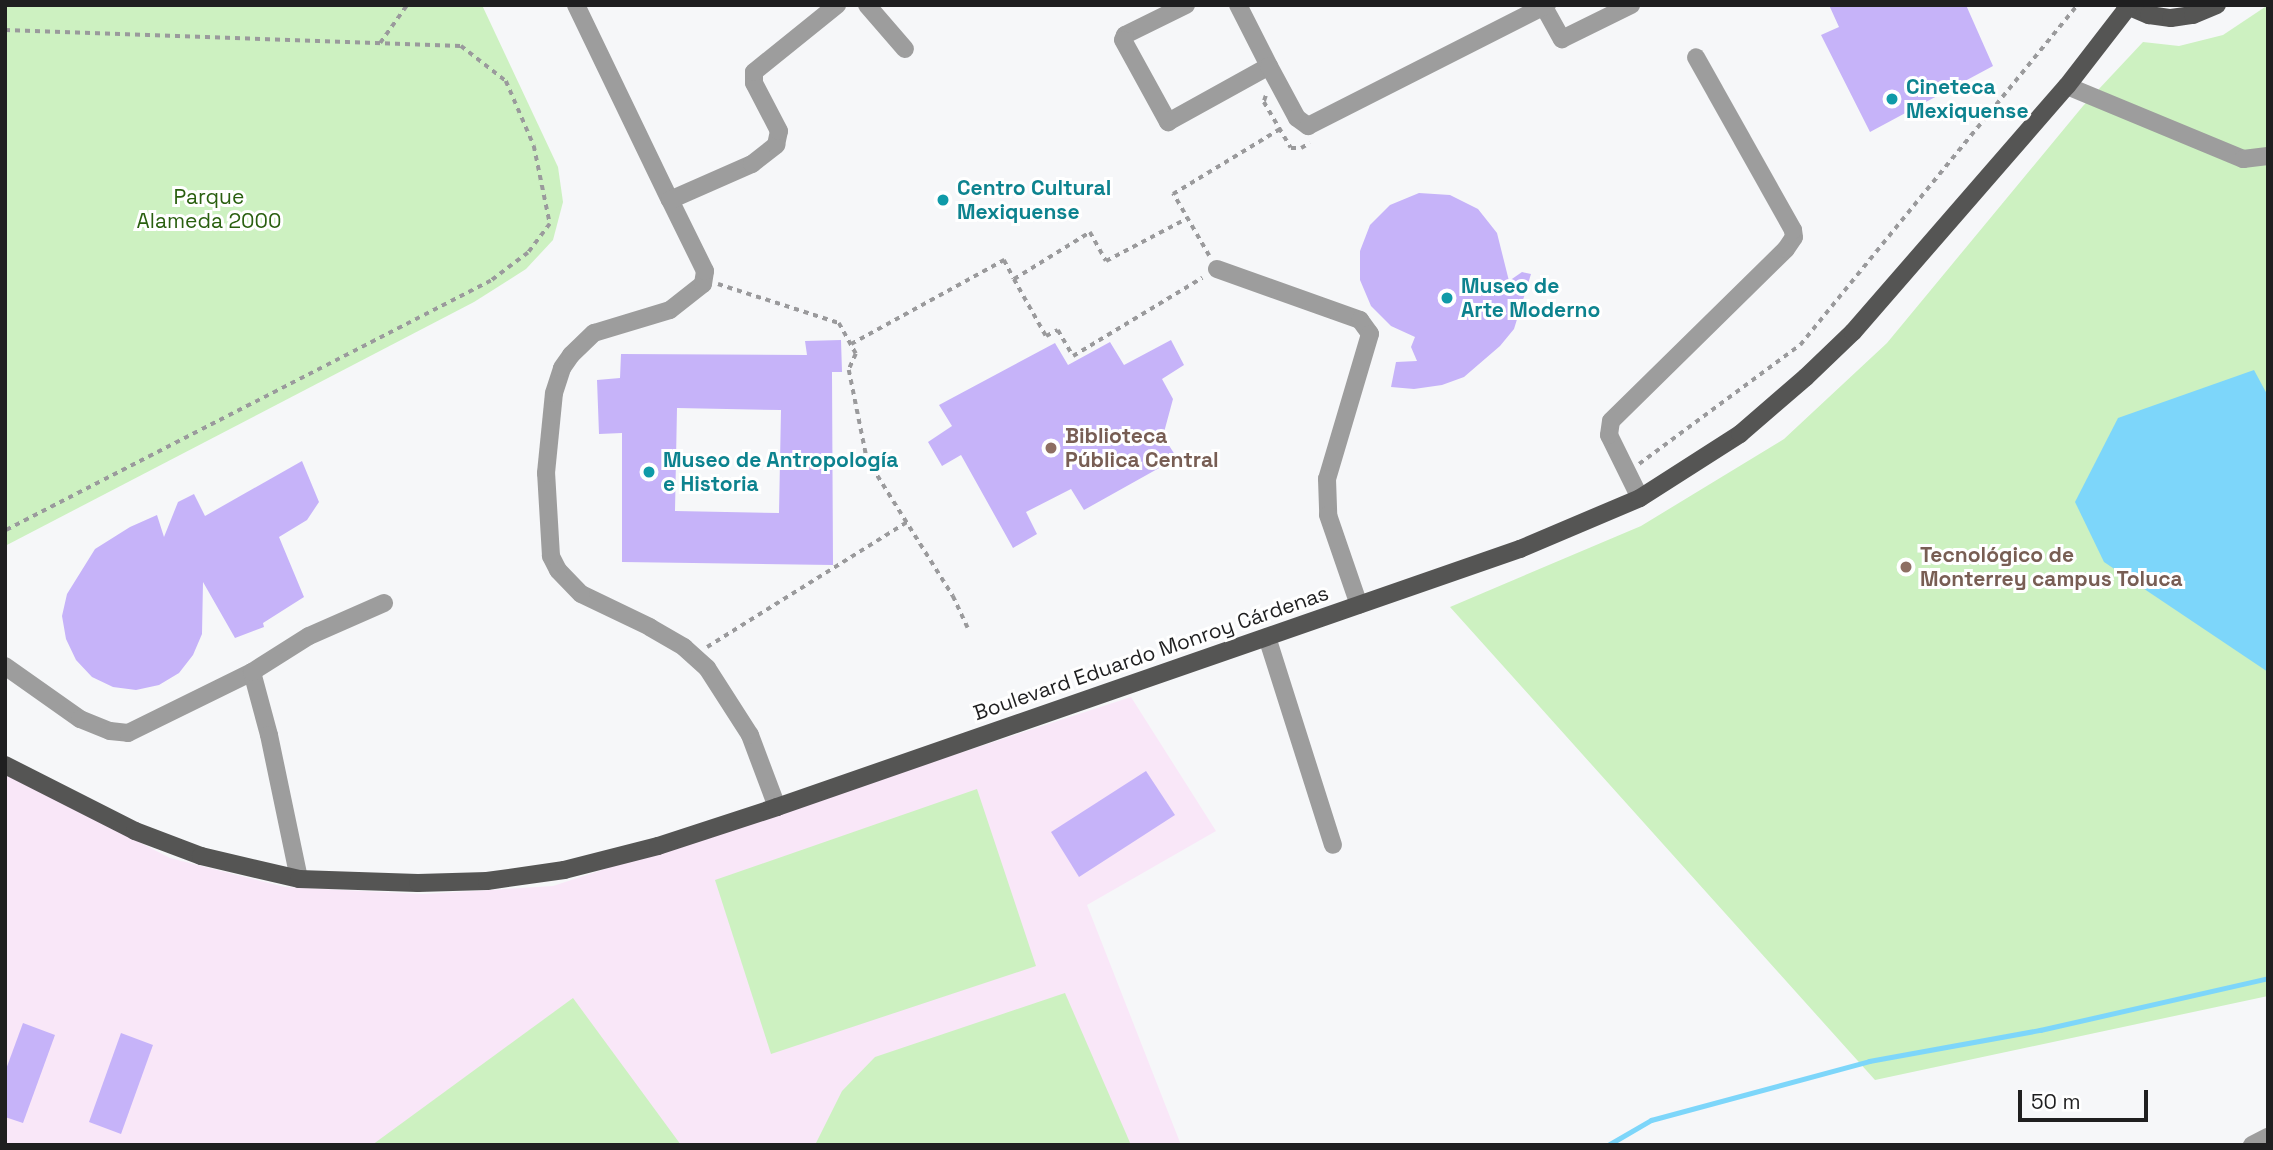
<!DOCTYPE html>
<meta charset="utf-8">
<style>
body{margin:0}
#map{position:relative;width:2273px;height:1150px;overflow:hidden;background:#f6f7f9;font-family:"Space Grotesk",sans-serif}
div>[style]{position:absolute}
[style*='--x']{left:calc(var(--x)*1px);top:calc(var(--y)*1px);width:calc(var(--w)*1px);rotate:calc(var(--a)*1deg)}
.education>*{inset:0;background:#f9e7f8}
.green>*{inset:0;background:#cdf1c1}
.water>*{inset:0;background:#7dd6fa}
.stream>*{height:5px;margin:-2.5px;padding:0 2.5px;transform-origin:2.5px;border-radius:2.5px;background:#7dd6fa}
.building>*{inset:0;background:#c6b3f9}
.path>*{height:3.5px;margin-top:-1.75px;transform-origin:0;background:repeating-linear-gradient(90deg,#9a9a9c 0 5px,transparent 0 10px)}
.minor>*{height:18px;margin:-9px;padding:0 9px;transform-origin:9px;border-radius:9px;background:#9d9d9d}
.major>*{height:18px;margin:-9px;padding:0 9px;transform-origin:9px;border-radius:9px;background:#555554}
.dots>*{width:19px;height:19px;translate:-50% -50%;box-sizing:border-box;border:4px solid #fff;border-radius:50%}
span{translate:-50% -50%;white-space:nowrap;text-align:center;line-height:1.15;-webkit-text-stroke:6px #fff;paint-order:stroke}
.culture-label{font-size:21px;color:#0d838f;font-weight:700}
.left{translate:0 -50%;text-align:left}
.park-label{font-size:21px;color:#295f0f}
.education-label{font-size:21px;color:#785e54;font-weight:700}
.street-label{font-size:21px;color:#1f1f20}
.frame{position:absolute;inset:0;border:7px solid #1f1f20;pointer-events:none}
.scale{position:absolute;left:2018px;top:1090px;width:130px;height:32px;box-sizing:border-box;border:4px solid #1f1f20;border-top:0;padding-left:9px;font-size:21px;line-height:24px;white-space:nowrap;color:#1f1f20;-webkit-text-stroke:5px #fff;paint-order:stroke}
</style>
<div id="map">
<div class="education">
<i style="clip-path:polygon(1131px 697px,1216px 831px,1087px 905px,1181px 1145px,5px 1145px,5px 773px,170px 858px,285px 887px,423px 894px,553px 886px)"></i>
</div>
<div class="green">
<i style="clip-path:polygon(5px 5px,482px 5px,558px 167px,563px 202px,553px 240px,526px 269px,474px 302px,5px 546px)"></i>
<i style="clip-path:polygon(2268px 5px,2268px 996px,1875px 1080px,1450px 607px,1641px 526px,1784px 439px,1887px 343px,2083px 106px,2143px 42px,2179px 46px,2223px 35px)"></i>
<i style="clip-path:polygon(977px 789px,1036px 966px,771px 1054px,715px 880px)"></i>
<i style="clip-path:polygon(1065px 993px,1131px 1145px,815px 1145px,842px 1091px,875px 1057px)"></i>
<i style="clip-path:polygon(573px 998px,681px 1145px,372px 1145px)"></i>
</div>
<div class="water">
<i style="clip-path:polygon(2254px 370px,2268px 396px,2268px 672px,2104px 562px,2075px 502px,2118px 418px)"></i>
</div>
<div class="stream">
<i style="--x:1608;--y:1145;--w:50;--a:-30.2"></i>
<i style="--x:1651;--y:1120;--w:226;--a:-15.1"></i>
<i style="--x:1869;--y:1061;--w:174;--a:-10.3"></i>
<i style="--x:2040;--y:1030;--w:234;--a:-12.8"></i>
</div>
<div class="building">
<i style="clip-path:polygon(1829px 5px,1966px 5px,1993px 66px,1870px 132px,1821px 35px,1839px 27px)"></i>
<i style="clip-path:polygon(1419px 193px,1450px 195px,1478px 209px,1497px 233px,1509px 281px,1522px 272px,1531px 274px,1514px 329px,1500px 346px,1464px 377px,1442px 385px,1414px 389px,1391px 387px,1396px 362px,1417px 361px,1411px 347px,1415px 337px,1391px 326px,1371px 306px,1360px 280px,1360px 251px,1370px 225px,1390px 205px)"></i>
<i style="clip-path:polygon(evenodd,841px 340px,842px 372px,832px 372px,833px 565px,622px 562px,622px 433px,599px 434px,597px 380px,620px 378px,621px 354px,807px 355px,805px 341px,841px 340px,677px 408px,781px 410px,779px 513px,675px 511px,677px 408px)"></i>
<i style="clip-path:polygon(1171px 340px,1184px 365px,1162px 379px,1173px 399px,1163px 436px,1177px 458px,1084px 510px,1071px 489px,1026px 512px,1037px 534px,1013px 548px,961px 455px,942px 466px,928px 442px,952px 426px,939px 405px,1055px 343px,1068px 365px,1110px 342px,1124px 365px)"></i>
<i style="clip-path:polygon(302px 461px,319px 502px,307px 520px,279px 537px,304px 597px,263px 623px,264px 627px,235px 638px,203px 582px,202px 634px,193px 655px,179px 673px,159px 685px,136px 690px,113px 687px,92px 677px,76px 660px,66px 639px,62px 616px,67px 594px,95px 549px,130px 527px,157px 515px,164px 537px,178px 502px,194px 494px,205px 516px)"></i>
<i style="clip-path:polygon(1146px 771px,1175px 815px,1079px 877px,1051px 832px)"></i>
<i style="clip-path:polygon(23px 1023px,55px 1035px,23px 1123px,5px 1117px,5px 1072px)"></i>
<i style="clip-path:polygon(121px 1033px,153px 1045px,121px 1134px,89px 1122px)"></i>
</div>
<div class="path">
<i style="--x:5;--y:30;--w:456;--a:2"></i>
<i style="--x:461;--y:46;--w:57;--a:37.9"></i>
<i style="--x:506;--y:81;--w:71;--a:66.7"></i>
<i style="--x:534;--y:146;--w:80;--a:78.4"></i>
<i style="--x:550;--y:224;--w:36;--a:127"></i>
<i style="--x:528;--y:253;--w:46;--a:142.9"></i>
<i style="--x:491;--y:281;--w:547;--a:152.78"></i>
<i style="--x:380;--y:43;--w:47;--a:-54.6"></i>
<i style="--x:1266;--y:96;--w:6;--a:108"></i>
<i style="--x:1264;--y:102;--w:53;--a:59.6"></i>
<i style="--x:1291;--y:148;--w:10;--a:0"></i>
<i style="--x:1301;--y:148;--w:10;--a:-29"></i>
<i style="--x:1209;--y:256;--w:72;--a:-120.1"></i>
<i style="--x:1173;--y:194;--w:125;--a:-31.3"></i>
<i style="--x:1014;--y:279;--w:65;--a:60.7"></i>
<i style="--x:1046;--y:336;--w:13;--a:-27"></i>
<i style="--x:1058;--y:330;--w:30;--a:60"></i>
<i style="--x:1073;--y:356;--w:151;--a:-31.2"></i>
<i style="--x:718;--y:284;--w:127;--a:17.9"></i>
<i style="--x:839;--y:323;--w:35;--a:61"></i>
<i style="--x:856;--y:354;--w:17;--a:114"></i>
<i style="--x:849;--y:370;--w:91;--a:78.6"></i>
<i style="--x:867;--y:459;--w:162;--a:57.9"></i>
<i style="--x:953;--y:596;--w:35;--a:65"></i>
<i style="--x:851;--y:344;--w:175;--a:-28.8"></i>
<i style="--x:1004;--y:260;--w:21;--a:62"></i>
<i style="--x:1014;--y:279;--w:89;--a:-31.7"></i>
<i style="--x:1090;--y:232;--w:33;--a:61"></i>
<i style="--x:1106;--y:261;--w:93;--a:-27.7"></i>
<i style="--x:1639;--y:464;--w:200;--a:-36.5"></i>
<i style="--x:1800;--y:345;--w:439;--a:-50.8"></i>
<i style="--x:707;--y:647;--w:236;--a:-32"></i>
</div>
<div class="minor">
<i style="--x:576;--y:5;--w:216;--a:64.3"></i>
<i style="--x:867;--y:5;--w:58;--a:49.2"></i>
<i style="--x:1186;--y:5;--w:68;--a:153.8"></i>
<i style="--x:1125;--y:35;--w:5;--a:112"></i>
<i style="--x:1123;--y:40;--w:94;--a:61.2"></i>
<i style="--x:1168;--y:122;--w:115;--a:-29"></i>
<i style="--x:1269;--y:66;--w:68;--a:-116.9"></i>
<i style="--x:1544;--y:7;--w:37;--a:61"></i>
<i style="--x:1562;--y:39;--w:77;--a:-26.2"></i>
<i style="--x:1269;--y:66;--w:59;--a:61.7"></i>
<i style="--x:1297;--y:118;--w:14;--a:36"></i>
<i style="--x:1308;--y:126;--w:268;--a:-26.9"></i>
<i style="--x:2067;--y:86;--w:191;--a:22.5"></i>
<i style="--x:2243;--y:159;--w:25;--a:-7"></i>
<i style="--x:1217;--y:269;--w:152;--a:19.6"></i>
<i style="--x:1360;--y:320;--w:17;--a:54"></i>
<i style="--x:1370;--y:334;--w:151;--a:106.5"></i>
<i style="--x:1327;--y:479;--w:36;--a:88"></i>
<i style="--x:1328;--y:515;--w:95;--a:71"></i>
<i style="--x:1640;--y:498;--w:70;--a:-116.2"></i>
<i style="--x:1609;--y:435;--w:14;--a:-82"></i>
<i style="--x:1611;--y:421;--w:245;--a:-44.5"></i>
<i style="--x:1786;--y:249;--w:14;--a:-56"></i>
<i style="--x:1794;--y:237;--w:7;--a:-98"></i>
<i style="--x:1793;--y:230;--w:198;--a:-119.3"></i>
<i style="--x:1267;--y:637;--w:218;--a:72.4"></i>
<i style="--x:5;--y:666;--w:92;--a:35.2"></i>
<i style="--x:80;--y:719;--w:32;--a:22"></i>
<i style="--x:110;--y:731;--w:18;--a:6"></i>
<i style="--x:128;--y:733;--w:138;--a:-26.2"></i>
<i style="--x:252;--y:672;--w:65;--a:74.9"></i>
<i style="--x:269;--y:735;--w:147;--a:78.2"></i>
<i style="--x:252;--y:672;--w:67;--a:-32.3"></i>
<i style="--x:309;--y:636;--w:82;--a:-23.7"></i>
<i style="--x:777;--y:807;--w:77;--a:-110.6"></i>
<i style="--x:750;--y:735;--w:80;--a:-122.7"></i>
<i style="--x:707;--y:668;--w:31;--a:-138"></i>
<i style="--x:684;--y:647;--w:39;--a:-150"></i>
<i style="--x:650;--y:627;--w:76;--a:-154.4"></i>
<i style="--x:581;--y:594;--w:33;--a:-134"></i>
<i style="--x:558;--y:570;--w:16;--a:-117"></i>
<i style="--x:551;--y:556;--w:83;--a:-93.4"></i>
<i style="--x:546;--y:473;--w:80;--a:-84.3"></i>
<i style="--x:554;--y:393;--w:26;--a:-72"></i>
<i style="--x:562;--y:368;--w:16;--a:-55"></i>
<i style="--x:571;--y:355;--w:32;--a:-44"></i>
<i style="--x:594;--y:333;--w:79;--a:-16.8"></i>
<i style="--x:670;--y:310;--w:42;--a:-38.2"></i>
<i style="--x:703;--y:284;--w:13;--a:-81"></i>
<i style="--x:705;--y:271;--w:79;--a:-116.2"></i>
<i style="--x:670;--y:200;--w:90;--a:-23.7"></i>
<i style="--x:752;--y:164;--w:31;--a:-38"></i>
<i style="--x:776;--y:145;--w:14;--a:-78"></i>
<i style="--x:779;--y:131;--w:54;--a:-117.5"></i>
<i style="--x:754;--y:83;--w:11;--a:-90"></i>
<i style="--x:754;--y:72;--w:107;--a:-38.9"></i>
<i style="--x:2252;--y:1145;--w:18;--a:-27"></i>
</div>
<div class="major">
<i style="--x:2125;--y:5;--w:26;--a:23"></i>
<i style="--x:2149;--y:15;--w:22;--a:8"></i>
<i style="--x:2171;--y:18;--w:22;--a:-8"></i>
<i style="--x:2193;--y:15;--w:26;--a:-23"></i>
<i style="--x:5;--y:765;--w:146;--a:26.9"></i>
<i style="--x:135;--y:831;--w:71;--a:20.7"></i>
<i style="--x:201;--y:856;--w:101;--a:13.2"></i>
<i style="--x:299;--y:879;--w:119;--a:1.9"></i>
<i style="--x:418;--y:883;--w:69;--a:-1.7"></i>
<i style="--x:487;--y:881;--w:78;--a:-8.1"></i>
<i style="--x:564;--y:870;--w:97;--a:-14.3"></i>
<i style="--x:658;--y:846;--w:125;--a:-18.1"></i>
<i style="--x:777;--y:807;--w:787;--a:-19.15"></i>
<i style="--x:1520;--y:549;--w:130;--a:-23"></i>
<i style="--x:1640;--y:498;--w:119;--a:-32.6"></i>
<i style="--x:1740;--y:434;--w:87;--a:-40.8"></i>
<i style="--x:1806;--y:377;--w:65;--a:-43.8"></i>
<i style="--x:1853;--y:332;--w:326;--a:-49"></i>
<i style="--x:2067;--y:86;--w:100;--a:-52.3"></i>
</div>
<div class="dots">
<i style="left:1892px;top:99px;background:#0f9aa8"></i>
<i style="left:943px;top:200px;background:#0f9aa8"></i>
<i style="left:1447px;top:298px;background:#0f9aa8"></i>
<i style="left:1051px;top:448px;background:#8d6e63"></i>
<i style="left:649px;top:472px;background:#0f9aa8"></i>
<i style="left:1906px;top:567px;background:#8d6e63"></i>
</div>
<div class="culture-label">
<span class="left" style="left:1906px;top:99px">Cineteca<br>Mexiquense</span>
<span class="left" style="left:957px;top:200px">Centro Cultural<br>Mexiquense</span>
<span class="left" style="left:1461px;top:298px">Museo de<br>Arte Moderno</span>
<span class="left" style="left:663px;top:472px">Museo de Antropología<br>e Historia</span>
</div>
<div class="park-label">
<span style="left:209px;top:209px">Parque<br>Alameda 2000</span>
</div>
<div class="education-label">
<span class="left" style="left:1065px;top:448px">Biblioteca<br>Pública Central</span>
<span class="left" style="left:1920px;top:567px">Tecnológico de<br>Monterrey campus Toluca</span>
</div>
<div class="street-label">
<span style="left:1151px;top:653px;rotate:-19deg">Boulevard Eduardo Monroy Cárdenas</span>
</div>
<div class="frame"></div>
<div class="scale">50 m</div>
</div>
